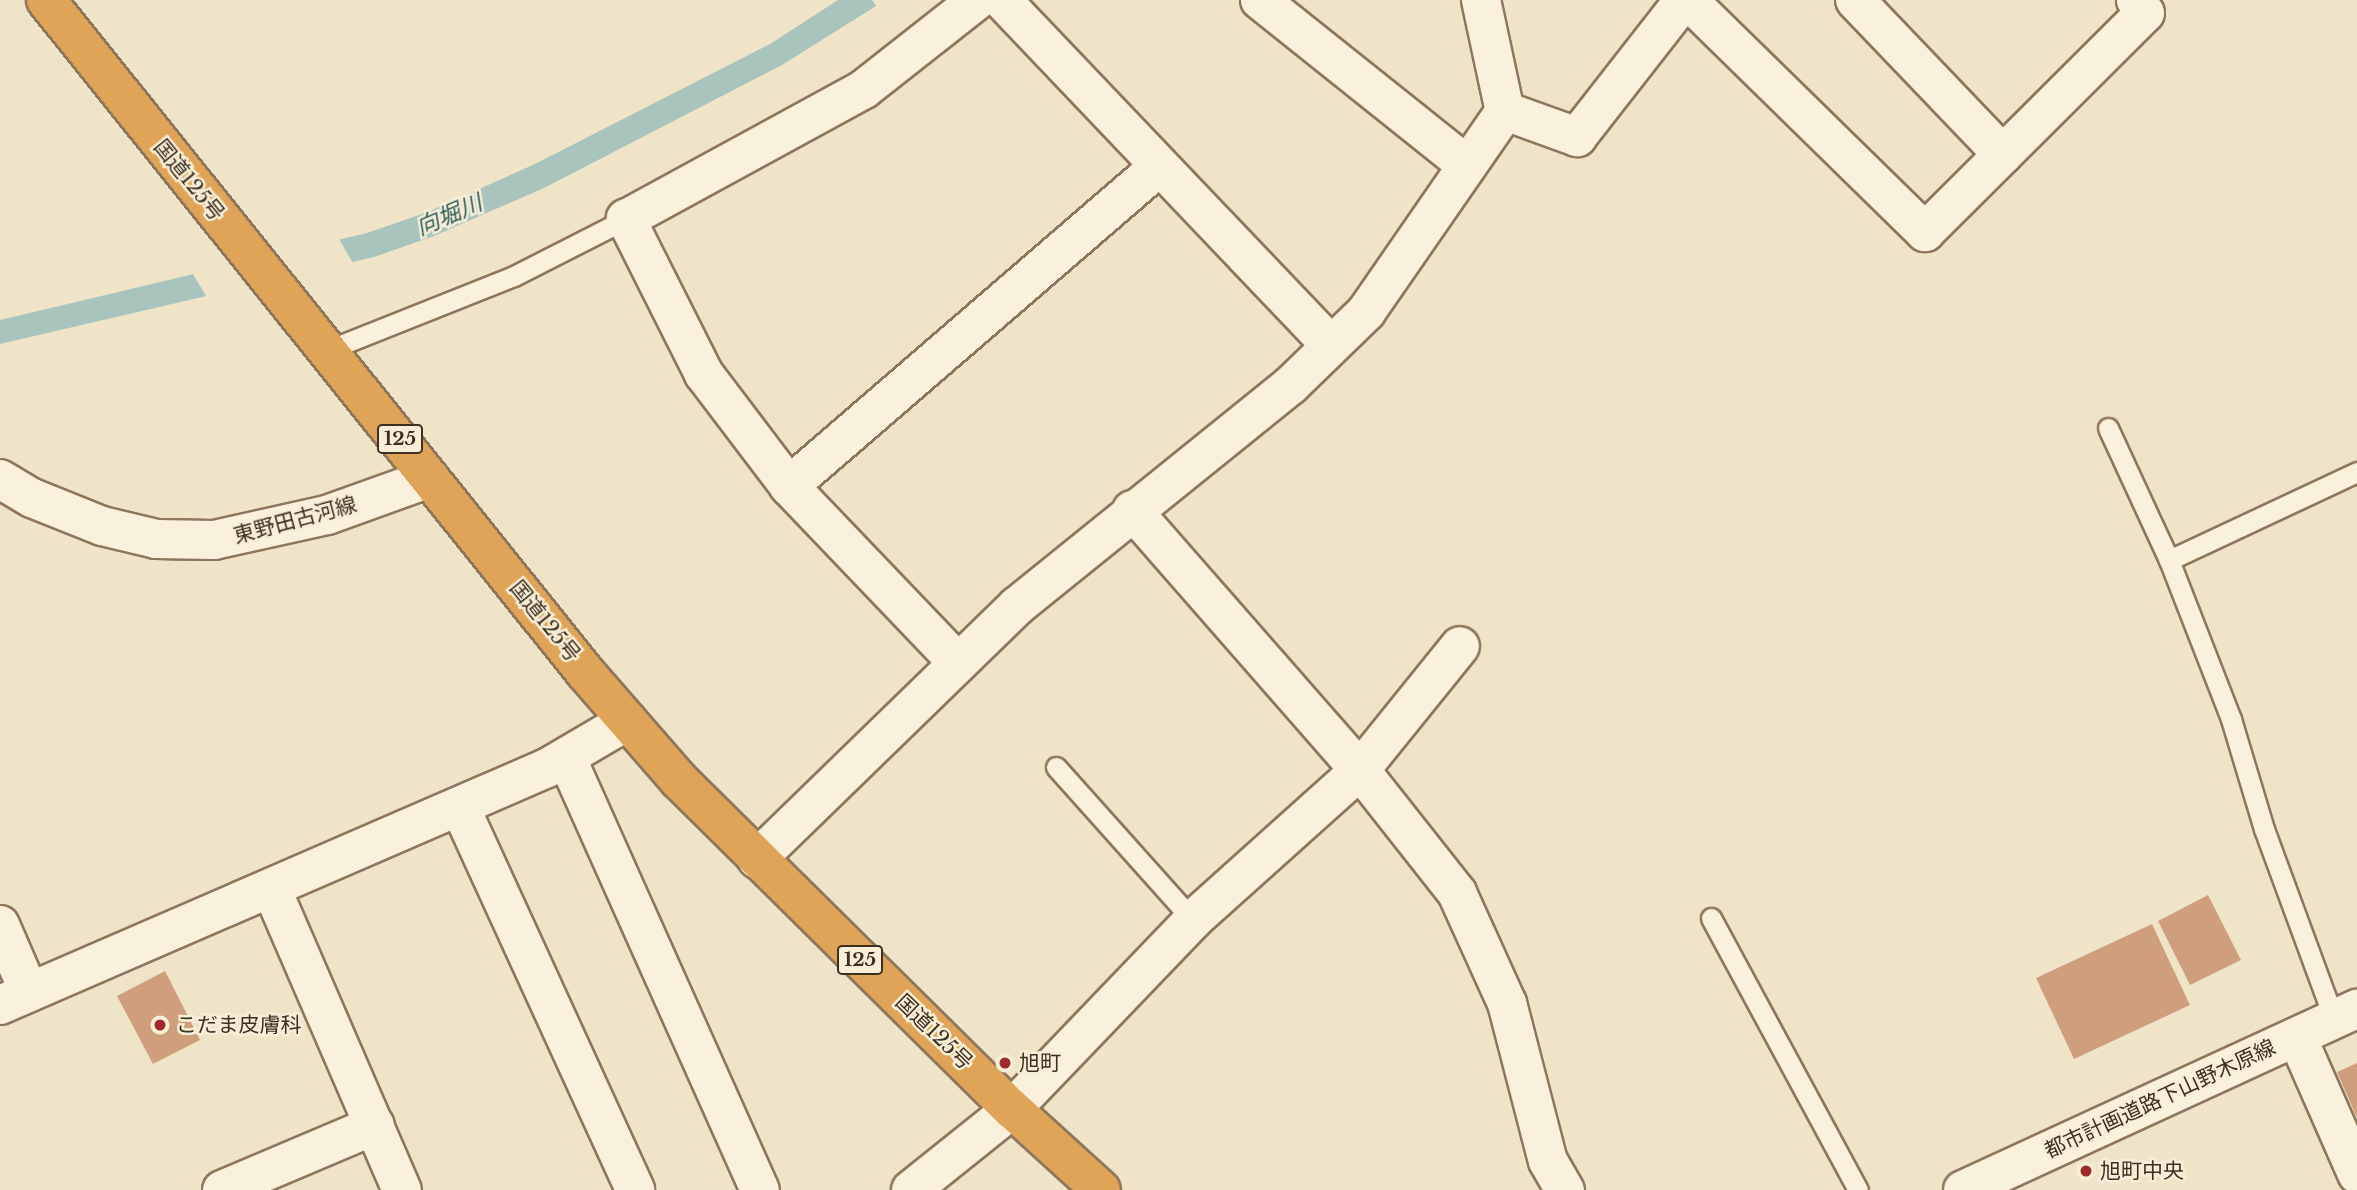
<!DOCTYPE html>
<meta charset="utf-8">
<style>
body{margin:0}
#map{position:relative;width:2357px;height:1190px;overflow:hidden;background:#f0e4c8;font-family:"Libre Baskerville","Noto Sans JP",serif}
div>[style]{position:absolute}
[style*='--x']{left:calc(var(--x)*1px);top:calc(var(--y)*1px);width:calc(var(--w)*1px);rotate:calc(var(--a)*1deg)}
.water>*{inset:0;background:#a9c4bc}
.pier>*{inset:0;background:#f0e4c8}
.building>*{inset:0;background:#cf9f7d}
.roads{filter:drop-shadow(2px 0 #8d765c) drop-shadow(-2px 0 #8d765c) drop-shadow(0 2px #8d765c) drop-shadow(0 -2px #8d765c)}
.lane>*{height:19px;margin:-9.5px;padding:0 9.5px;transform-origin:9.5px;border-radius:9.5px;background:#faf1dc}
.street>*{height:38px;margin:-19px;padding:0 19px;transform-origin:19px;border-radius:19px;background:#faf1dc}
.secondary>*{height:38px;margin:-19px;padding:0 19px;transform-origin:19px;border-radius:19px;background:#faf1dc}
.highway>*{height:38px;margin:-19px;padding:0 19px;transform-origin:19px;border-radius:19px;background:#e0a458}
.dots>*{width:19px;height:19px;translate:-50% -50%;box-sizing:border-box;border:4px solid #f7eed8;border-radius:50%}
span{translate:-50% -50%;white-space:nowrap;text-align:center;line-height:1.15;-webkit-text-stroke:5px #f7eed8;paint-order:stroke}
.shield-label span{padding:2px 5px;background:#f7eed8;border:2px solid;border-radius:5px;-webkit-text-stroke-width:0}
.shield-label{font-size:19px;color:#3d2e20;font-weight:700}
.street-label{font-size:21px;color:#3d2e20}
.poi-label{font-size:21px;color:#3d2e20}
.left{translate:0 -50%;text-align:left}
.water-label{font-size:23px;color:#2f5d5a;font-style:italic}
</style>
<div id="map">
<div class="water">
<i style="clip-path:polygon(838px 0,872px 0,876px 6px,782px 65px,544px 188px,434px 236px,374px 257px,0 344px,0 320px,367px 233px,425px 213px,535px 164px,770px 44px)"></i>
</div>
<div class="pier">
<i style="clip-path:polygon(338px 237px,354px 265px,208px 299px,191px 271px)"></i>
</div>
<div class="building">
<i style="clip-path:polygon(2208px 895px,2241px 960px,2190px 985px,2158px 921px)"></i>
<i style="clip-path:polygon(2152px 924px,2190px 1005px,2074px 1059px,2036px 978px)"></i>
<i style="clip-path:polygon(165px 971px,200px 1040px,153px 1064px,117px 996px)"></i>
<i style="clip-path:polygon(2357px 1063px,2357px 1118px,2337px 1072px)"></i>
</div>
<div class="roads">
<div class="lane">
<i style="--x:328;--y:350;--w:200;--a:-21.7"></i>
<i style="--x:514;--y:276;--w:126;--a:-27"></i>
<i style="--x:2108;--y:428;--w:145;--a:65.2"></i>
<i style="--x:2169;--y:560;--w:171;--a:68.7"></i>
<i style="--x:2231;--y:719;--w:115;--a:73.3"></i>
<i style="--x:2264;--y:829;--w:202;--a:69.8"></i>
<i style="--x:2169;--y:560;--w:208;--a:-25.1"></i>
<i style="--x:1056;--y:767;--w:205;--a:48.2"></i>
<i style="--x:1711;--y:918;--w:309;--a:61.6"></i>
</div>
<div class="street">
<i style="--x:1002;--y:0;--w:476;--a:46.4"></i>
<i style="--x:1260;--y:0;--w:265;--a:38.6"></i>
<i style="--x:1481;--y:0;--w:115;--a:77.9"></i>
<i style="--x:1688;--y:0;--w:332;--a:44.4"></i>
<i style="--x:1925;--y:232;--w:310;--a:-44.9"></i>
<i style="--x:2145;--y:13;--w:16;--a:-125"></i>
<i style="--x:1855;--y:0;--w:214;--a:46.3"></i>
<i style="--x:789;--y:486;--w:487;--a:-40.8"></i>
<i style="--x:1132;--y:510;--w:346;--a:48.8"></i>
<i style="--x:1360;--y:770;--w:157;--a:51.7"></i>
<i style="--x:1457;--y:893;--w:121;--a:65.6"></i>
<i style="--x:1507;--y:1003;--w:163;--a:75.5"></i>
<i style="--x:1548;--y:1161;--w:34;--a:60"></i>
<i style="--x:958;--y:663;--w:245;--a:-133.7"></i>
<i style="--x:789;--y:486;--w:141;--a:-127.2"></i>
<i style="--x:704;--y:374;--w:174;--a:-116.7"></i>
<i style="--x:626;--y:219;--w:271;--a:-28.6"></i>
<i style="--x:864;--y:89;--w:144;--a:-38.2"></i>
<i style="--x:567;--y:759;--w:472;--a:65.9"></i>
<i style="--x:460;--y:807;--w:421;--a:65.4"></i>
<i style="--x:757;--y:859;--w:363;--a:-44.2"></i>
<i style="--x:1017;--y:606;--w:352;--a:-38.9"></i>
<i style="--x:1291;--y:385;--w:105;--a:-44.2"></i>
<i style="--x:1366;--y:312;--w:244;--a:-55.3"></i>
<i style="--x:1505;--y:111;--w:77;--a:19.9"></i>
<i style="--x:1577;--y:137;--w:174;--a:-52"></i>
<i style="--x:272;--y:890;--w:327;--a:66.6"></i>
<i style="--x:0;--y:925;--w:73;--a:66.6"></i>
<i style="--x:2297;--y:1037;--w:150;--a:66.3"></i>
<i style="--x:222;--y:1190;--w:166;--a:-23"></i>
<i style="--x:911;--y:1190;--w:129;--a:-38.7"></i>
<i style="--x:1012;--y:1109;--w:262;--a:-46.2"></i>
<i style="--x:1193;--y:920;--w:224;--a:-41.9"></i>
<i style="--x:1360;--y:770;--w:159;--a:-51.1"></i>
</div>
<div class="secondary">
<i style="--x:0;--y:479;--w:37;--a:31"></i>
<i style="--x:32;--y:498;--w:75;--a:21.8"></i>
<i style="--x:102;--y:526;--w:56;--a:13.5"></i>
<i style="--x:156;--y:539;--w:58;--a:1"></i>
<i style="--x:214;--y:540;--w:116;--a:-12.5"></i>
<i style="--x:327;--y:515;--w:109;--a:-19.8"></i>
<i style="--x:0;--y:1005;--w:596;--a:-23.43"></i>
<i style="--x:547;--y:768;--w:93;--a:-30.4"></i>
<i style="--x:1963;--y:1190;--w:434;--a:-24.7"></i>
</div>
<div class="highway">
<i style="--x:46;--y:0;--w:861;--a:51.27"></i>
<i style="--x:585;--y:672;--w:143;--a:49"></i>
<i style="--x:679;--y:780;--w:468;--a:44.7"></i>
<i style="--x:1012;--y:1109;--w:120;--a:42.3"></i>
</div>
</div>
<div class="dots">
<i style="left:160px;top:1025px;background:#9e2a2b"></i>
<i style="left:1005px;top:1063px;background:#9e2a2b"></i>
<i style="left:2086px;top:1171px;background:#9e2a2b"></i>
</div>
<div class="shield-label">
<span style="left:400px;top:439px">125</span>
<span style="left:860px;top:960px">125</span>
</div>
<div class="street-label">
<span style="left:189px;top:180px;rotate:51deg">国道125号</span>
<span style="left:295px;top:520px;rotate:-15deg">東野田古河線</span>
<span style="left:545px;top:621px;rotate:51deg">国道125号</span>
<span style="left:934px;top:1032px;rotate:44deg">国道125号</span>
<span style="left:2160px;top:1099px;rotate:-25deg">都市計画道路下山野木原線</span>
</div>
<div class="poi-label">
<span class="left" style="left:176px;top:1025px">こだま皮膚科</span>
<span class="left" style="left:1019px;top:1063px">旭町</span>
<span class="left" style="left:2100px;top:1171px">旭町中央</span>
</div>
<div class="water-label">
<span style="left:449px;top:215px;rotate:-23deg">向堀川</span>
</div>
</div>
